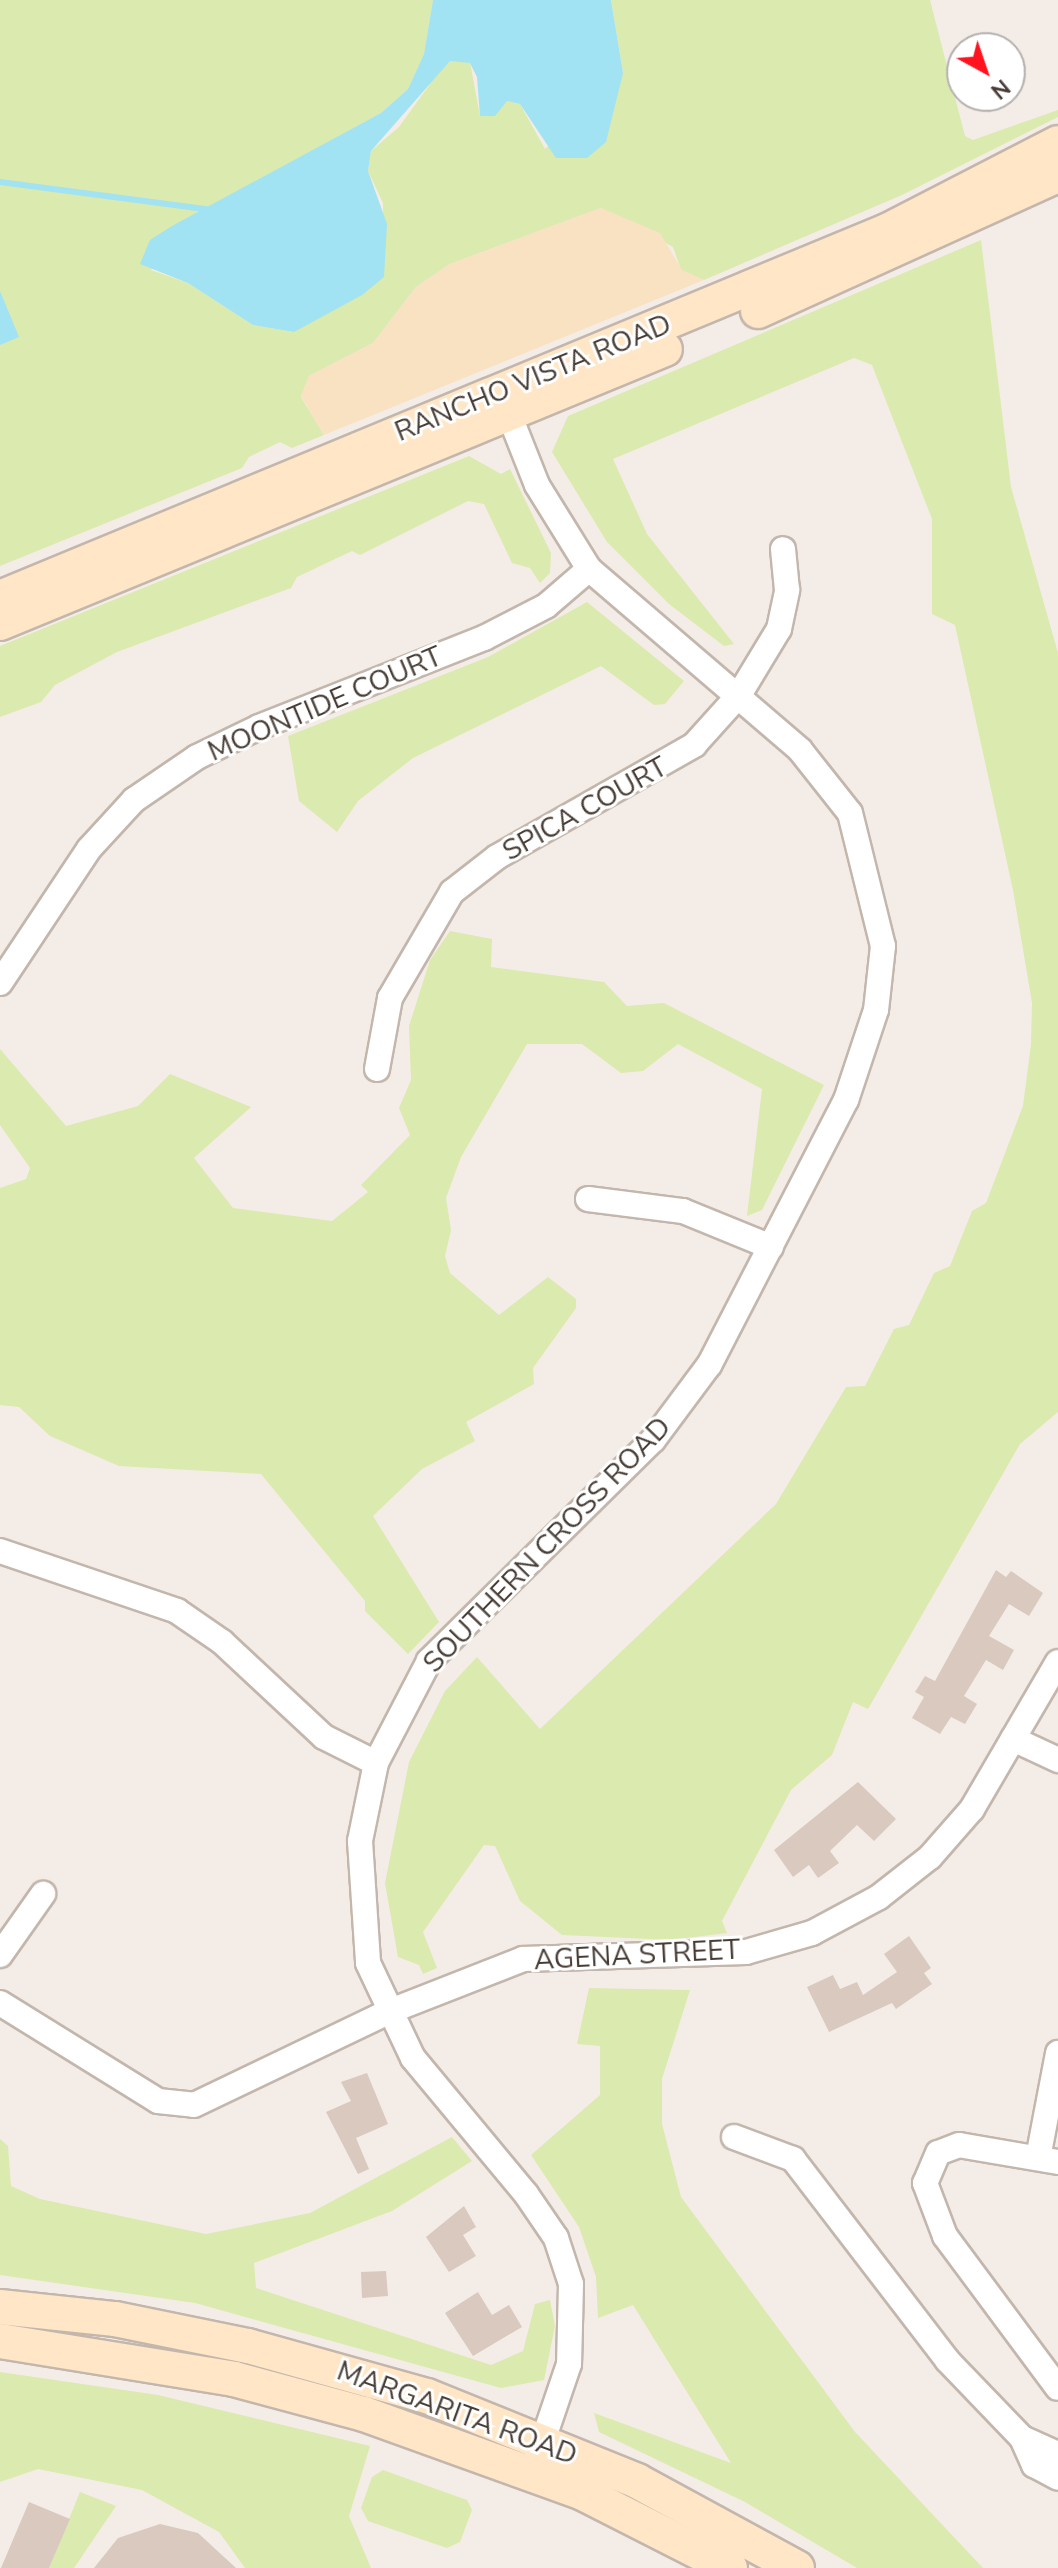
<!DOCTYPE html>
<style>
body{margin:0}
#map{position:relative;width:1058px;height:2568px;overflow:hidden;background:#f4ede7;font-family:"Nunito Sans",sans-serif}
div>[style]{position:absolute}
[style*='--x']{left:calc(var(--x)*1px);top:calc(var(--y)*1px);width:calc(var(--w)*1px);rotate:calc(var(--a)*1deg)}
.green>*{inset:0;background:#dbeaae}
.sand>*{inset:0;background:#f9e2c1}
.water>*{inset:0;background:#a1e2f3}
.stream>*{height:6px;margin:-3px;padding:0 3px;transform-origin:3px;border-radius:3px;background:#a1e2f3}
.building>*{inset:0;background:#d9c9bf}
.roads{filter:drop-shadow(2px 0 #c3b6ac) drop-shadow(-2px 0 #c3b6ac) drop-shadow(0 2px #c3b6ac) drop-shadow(0 -2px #c3b6ac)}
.street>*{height:24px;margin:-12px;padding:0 12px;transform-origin:12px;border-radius:12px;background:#fff}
.secondary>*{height:34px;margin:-17px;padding:0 17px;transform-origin:17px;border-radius:17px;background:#ffe6c6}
span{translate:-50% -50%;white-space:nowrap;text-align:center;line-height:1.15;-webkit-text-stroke:6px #fff;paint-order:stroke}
.street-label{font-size:28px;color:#473d36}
.north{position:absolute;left:946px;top:32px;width:80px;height:80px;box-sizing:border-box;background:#fff;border:2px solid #b5b1af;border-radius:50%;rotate:140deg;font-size:22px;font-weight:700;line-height:32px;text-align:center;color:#473d36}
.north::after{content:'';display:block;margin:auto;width:28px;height:36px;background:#ff131f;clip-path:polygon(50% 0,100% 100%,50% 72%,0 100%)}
</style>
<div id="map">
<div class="green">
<i style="clip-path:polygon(0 0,433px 0,424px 54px,408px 89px,381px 113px,206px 209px,151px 270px,188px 283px,253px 325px,294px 332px,384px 277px,383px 203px,368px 171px,371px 151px,399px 127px,438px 73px,450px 61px,470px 62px,480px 116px,507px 101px,520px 104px,545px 149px,623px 73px,611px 0,930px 0,965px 136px,973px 140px,1058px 110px,1058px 117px,902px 195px,704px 280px,681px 270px,673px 247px,601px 208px,450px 264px,416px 287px,373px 343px,309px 376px,301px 397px,324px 435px,292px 448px,280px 442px,249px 457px,242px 468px,0 566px)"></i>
<i style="clip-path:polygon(981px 240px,1011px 487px,1058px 653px,1058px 1412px,1020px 1444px,868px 1709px,853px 1702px,832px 1755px,791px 1790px,722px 1921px,727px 1933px,671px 1940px,562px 1935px,520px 1901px,495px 1846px,484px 1845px,423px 1932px,437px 1968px,423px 1974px,419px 1965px,398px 1957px,385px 1883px,409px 1762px,445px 1691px,477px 1657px,540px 1729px,776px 1504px,846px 1387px,865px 1386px,894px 1329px,909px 1325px,934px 1273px,950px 1266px,972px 1211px,986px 1203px,1023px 1106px,1031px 1044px,1032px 1003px,1013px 890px,955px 625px,932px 614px,932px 519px,872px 365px,854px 358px,613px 459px,647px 534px,734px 644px,724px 646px,669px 604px,607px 542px,552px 452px,568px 416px)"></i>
<i style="clip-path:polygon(469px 456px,501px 474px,510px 469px,551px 553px,550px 573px,540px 583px,530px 568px,512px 563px,484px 504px,468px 501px,360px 555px,352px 551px,297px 577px,291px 588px,117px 652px,55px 685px,41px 702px,0 717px,0 646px)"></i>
<i style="clip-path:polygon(587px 602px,684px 681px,665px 704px,654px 705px,601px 666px,413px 758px,358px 801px,337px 832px,299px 801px,288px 736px,488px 657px)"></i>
<i style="clip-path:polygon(450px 931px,492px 939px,491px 967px,604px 982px,627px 1006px,664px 1003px,824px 1085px,762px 1210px,747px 1216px,762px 1089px,678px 1044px,643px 1071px,621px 1073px,582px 1044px,527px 1044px,461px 1157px,446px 1198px,451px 1230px,445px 1256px,450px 1273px,499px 1315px,548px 1277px,576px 1299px,576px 1308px,533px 1368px,534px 1384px,466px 1422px,475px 1441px,422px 1469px,373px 1516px,439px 1622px,408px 1654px,365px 1611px,365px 1601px,261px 1474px,119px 1466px,50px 1436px,19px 1407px,0 1405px,0 1188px,26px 1179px,30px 1168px,0 1125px,0 1049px,66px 1126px,138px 1106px,170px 1074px,251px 1107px,194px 1158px,233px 1208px,332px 1221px,368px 1192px,361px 1185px,410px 1135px,399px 1108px,411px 1080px,409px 1026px,430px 960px)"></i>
<i style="clip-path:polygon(589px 1988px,690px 1990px,662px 2079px,662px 2124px,681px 2197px,855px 2432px,983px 2568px,857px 2568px,745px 2502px,599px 2432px,594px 2413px,731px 2463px,633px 2305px,598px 2318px,596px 2277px,579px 2227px,531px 2155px,600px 2095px,600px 2046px,577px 2044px)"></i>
<i style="clip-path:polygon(452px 2137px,472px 2161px,392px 2211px,254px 2263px,256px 2288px,491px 2365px,523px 2351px,535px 2304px,550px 2300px,555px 2326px,544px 2380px,501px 2388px,195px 2303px,0 2275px,0 2139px,8px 2146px,11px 2186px,40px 2199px,206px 2234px,310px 2213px)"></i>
<i style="clip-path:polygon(0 2372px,158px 2395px,370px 2446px,349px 2516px,371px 2568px,245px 2568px,219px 2532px,142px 2490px,38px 2469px,0 2482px)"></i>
<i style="clip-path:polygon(383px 2470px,467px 2500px,472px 2510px,460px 2542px,447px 2548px,368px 2521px,361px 2508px,372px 2477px)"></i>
<i style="clip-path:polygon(80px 2492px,116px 2506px,74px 2568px,49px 2568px)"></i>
</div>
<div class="sand">
<i style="clip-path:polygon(601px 208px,660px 233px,682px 270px,704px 280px,324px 435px,301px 396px,309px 376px,373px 343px,416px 287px,450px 264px)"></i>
</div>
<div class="water">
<i style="clip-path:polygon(433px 0,611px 0,623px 73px,606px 142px,587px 158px,556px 158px,520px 104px,507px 101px,495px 116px,480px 116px,477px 77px,470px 63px,450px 61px,371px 151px,368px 171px,387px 224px,384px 277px,362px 295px,294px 332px,253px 325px,188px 283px,140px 264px,150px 240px,172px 226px,381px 113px,408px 89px,424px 54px)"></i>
<i style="clip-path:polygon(0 291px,19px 337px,0 345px)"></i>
</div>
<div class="stream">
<i style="--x:0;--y:182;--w:216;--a:7.5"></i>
</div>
<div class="building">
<i style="clip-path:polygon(996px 1570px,1006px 1577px,1011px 1571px,1043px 1593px,1029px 1616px,1009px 1604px,989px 1636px,1014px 1650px,1003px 1670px,986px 1660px,964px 1696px,977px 1704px,965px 1724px,951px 1717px,940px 1734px,912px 1718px,924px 1697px,915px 1692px,925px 1676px,935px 1681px)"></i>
<i style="clip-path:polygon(858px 1782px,896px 1819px,874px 1841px,857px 1825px,830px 1851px,839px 1863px,818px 1878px,809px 1865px,793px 1877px,774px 1850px)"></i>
<i style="clip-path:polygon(909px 1936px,931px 1968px,924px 1973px,932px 1984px,896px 2009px,892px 2003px,829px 2032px,807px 1987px,833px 1975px,840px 1989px,857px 1982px,863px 1995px,897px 1972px,884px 1954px)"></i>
<i style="clip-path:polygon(367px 2073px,388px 2124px,356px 2138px,369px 2169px,358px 2174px,326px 2112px,351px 2101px,341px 2082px)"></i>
<i style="clip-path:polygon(464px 2206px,476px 2227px,463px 2235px,476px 2256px,449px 2272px,426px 2237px)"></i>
<i style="clip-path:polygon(386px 2271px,388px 2296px,362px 2298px,361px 2272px)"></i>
<i style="clip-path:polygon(478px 2292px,492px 2315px,509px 2305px,522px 2327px,473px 2356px,445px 2313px)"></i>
<i style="clip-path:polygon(29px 2502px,70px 2519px,49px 2568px,1px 2568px)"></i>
<i style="clip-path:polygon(160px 2524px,198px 2533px,236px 2568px,94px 2568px,118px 2538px)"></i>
</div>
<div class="roads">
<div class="street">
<i style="--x:503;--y:399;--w:92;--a:68.4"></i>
<i style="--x:537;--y:485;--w:99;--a:58.2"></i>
<i style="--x:589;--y:569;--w:278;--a:40.6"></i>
<i style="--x:800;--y:750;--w:80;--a:51.6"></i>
<i style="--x:850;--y:813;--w:137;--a:76.1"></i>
<i style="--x:883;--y:946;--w:64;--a:96.2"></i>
<i style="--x:876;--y:1010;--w:95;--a:108.4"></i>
<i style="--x:846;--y:1100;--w:298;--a:117.3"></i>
<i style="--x:709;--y:1365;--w:94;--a:126.7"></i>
<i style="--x:653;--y:1440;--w:315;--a:135.4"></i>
<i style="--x:429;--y:1661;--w:115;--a:117.5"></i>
<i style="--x:376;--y:1763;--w:80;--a:101.6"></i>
<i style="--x:360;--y:1841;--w:122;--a:86.2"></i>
<i style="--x:368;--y:1963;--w:105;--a:64.7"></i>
<i style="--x:413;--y:2058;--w:177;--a:50.3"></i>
<i style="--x:526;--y:2194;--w:53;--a:55.7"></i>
<i style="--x:556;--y:2238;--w:48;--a:71.9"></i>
<i style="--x:571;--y:2284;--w:80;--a:91.4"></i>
<i style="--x:569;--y:2364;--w:96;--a:108.8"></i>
<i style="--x:0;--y:983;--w:161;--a:-56.4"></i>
<i style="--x:89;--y:849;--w:67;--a:-47.4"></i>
<i style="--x:134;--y:800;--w:76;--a:-34.3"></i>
<i style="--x:197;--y:757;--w:69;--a:-25.8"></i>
<i style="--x:259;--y:727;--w:242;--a:-21.6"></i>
<i style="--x:484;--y:638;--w:70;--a:-27.3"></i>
<i style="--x:546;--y:606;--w:57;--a:-40.7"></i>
<i style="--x:377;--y:1069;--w:72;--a:-79.6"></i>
<i style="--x:390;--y:998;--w:123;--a:-59.7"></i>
<i style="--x:452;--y:892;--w:57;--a:-37.9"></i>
<i style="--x:497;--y:857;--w:227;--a:-29.6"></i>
<i style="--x:694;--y:745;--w:67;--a:-48"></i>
<i style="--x:739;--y:695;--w:77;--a:-58.8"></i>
<i style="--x:779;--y:629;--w:40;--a:-78"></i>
<i style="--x:787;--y:590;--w:41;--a:-95.6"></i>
<i style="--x:588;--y:1199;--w:96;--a:7.2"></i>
<i style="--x:683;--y:1211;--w:95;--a:22.2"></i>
<i style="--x:0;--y:1551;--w:187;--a:18.7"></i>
<i style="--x:177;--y:1611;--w:55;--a:34.6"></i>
<i style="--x:222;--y:1642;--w:139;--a:43"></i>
<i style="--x:324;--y:1737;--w:58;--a:26.6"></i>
<i style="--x:1013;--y:1739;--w:50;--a:25"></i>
<i style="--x:0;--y:1955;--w:75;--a:-54.8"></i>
<i style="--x:0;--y:2003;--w:186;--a:31.8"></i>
<i style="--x:158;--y:2101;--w:36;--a:6"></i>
<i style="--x:194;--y:2105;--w:215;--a:-25.6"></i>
<i style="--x:388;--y:2012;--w:145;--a:-21.4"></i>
<i style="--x:523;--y:1959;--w:223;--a:-1.8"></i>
<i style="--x:746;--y:1952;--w:69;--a:-16.1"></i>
<i style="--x:812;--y:1933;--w:76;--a:-28.2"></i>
<i style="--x:879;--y:1897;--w:65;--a:-38.1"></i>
<i style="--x:930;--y:1857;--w:64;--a:-48.8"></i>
<i style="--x:972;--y:1809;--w:170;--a:-59.7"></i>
<i style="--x:734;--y:2137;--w:63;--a:20.4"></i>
<i style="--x:793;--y:2159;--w:253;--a:52.5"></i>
<i style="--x:947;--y:2360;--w:108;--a:46.1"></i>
<i style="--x:1022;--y:2438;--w:39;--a:24"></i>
<i style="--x:1038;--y:2158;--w:107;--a:-79.2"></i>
<i style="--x:1058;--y:2162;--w:100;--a:-170.3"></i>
<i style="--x:959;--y:2145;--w:22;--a:159"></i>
<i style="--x:938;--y:2153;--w:33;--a:113"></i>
<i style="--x:925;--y:2183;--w:57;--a:69.3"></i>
<i style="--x:945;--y:2236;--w:189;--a:53.4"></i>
<i style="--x:1022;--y:2438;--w:30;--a:66"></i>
<i style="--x:1034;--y:2465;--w:27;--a:28"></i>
</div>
<div class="secondary">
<i style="--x:758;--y:311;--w:329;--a:-24.4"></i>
<i style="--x:0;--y:598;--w:960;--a:-22.48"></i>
<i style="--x:887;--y:231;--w:192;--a:-27.2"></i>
<i style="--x:0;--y:623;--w:719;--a:-22.39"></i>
<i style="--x:0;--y:2307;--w:116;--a:6"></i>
<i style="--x:115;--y:2319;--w:136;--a:11.5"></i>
<i style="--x:248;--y:2346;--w:186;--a:15.6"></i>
<i style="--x:427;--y:2396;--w:227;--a:22"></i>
<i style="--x:637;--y:2481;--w:182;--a:28.5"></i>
<i style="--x:0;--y:2341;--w:237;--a:9.2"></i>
<i style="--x:234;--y:2379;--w:135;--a:15.1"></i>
<i style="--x:364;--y:2414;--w:233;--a:19.8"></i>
<i style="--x:583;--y:2493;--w:165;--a:27"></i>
</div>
</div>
<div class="street-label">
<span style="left:533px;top:378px;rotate:-22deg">RANCHO VISTA ROAD</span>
<span style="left:325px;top:704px;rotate:-23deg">MOONTIDE COURT</span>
<span style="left:585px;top:809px;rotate:-29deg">SPICA COURT</span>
<span style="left:547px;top:1545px;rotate:-46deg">SOUTHERN CROSS ROAD</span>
<span style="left:637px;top:1955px;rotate:-3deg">AGENA STREET</span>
<span style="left:457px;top:2413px;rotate:20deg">MARGARITA ROAD</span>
</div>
<div class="north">N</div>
</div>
